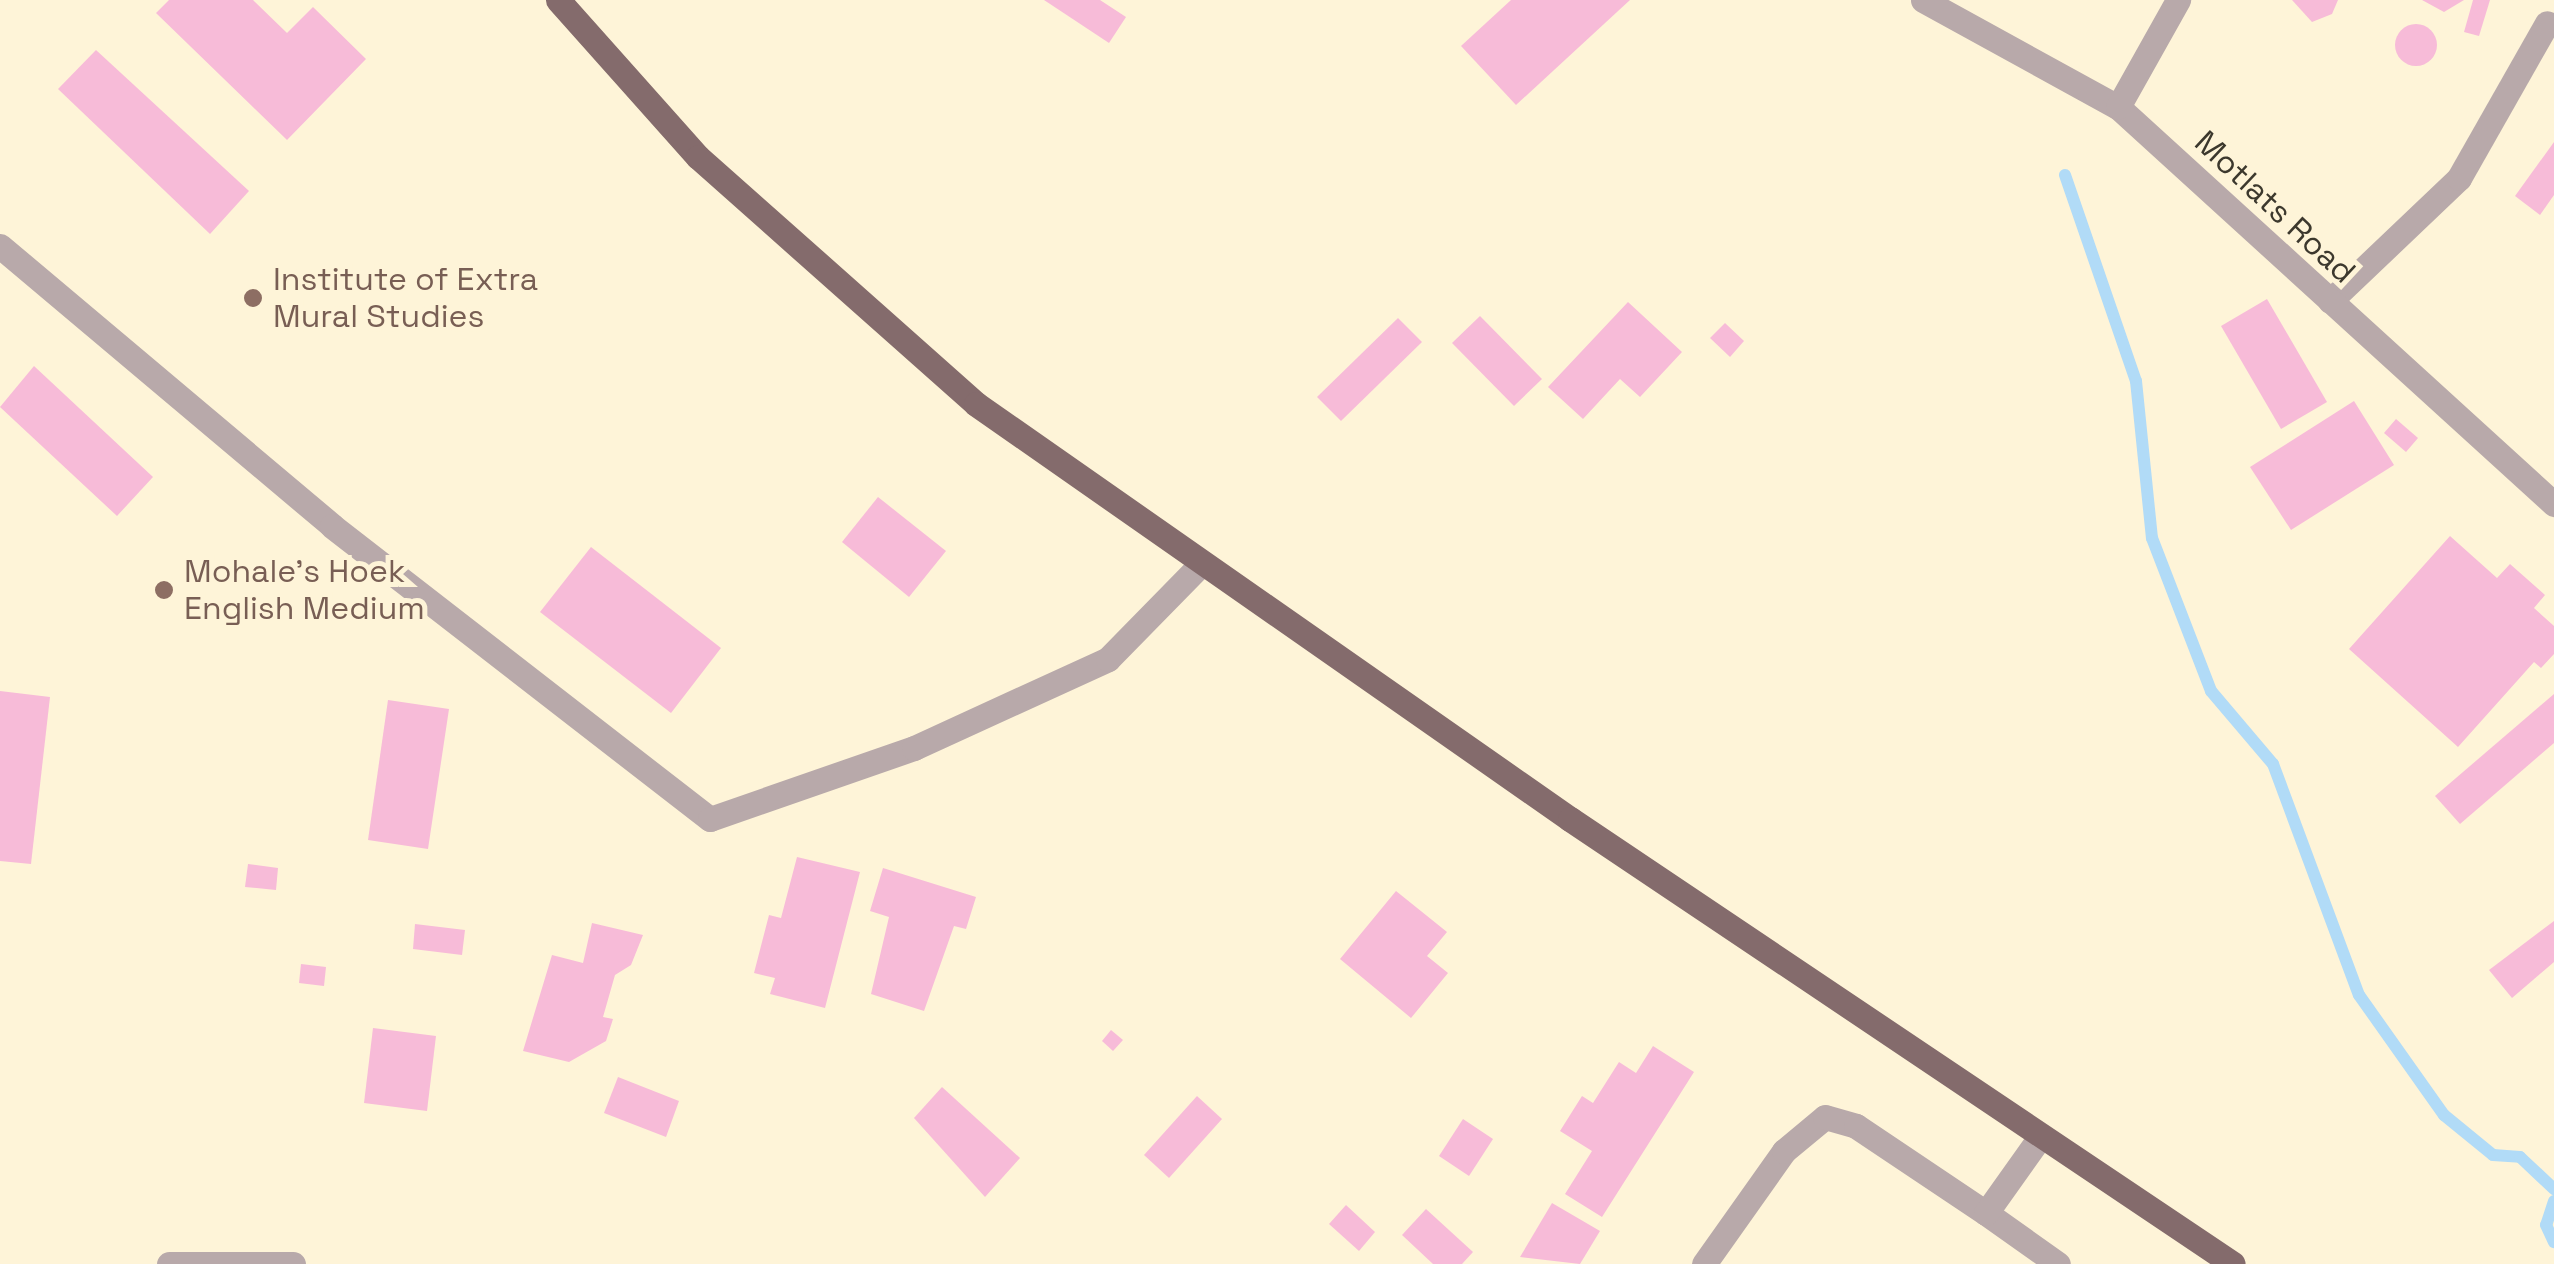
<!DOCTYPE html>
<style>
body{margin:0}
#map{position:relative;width:2554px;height:1264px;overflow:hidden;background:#fef4d8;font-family:"Space Grotesk",sans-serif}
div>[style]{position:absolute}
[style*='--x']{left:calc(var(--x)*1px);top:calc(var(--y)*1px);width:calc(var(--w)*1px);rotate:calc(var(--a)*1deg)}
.stream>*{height:12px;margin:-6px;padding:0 6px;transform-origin:6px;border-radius:6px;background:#b1dbf7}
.building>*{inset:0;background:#f7bbd8}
.round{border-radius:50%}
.lane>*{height:25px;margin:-12.5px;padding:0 12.5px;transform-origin:12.5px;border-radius:12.5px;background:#b8a9aa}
.street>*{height:25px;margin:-12.5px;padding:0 12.5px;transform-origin:12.5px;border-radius:12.5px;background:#b8a9aa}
.primary>*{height:25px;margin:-12.5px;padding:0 12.5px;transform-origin:12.5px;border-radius:12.5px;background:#846b6c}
.dots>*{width:28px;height:28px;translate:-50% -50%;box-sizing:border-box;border:5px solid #fef4d8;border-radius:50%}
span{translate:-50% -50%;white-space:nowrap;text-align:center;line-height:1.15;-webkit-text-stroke:10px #fef4d8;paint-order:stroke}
.street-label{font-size:32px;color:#3c382d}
.education-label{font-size:32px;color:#785e54}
.left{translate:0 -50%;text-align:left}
</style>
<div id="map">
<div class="stream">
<i style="--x:2065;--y:175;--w:218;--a:71"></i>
<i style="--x:2136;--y:381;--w:158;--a:84.2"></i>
<i style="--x:2152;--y:538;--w:164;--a:68.9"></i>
<i style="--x:2211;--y:691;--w:96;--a:49.7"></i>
<i style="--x:2273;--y:764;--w:246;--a:69.6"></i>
<i style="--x:2359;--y:995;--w:147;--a:54.7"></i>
<i style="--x:2444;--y:1115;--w:63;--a:39.2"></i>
<i style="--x:2493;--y:1155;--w:27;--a:4"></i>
<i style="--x:2520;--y:1157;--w:47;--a:43.3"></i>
<i style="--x:2554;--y:1201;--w:25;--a:108"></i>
<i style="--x:2546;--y:1225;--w:19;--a:65"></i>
</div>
<div class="building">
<i style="clip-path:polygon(169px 0,253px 0,287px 33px,313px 7px,366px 59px,287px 140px,156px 13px)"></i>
<i style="clip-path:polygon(1044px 0,1100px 0,1126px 17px,1109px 43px)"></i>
<i style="clip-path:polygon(1511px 0,1630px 0,1516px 105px,1461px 46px)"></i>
<i style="clip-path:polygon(2292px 0,2338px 0,2332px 14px,2312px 22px)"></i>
<i style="clip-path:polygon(2422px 0,2464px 0,2444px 12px)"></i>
<i style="clip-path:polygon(2473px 0,2490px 0,2479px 36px,2464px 32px)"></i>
<i class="round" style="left:2395px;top:24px;width:42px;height:42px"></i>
<i style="clip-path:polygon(96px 50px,249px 191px,210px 234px,58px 89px)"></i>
<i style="clip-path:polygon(2554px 142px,2554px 195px,2540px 215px,2515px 196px)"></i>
<i style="clip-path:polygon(2267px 299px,2327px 402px,2281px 429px,2221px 326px)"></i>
<i style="clip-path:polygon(1628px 302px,1682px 352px,1640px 397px,1620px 379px,1583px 419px,1548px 387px)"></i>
<i style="clip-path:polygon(1480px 316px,1542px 379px,1514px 406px,1452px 343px)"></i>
<i style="clip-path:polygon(1398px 318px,1422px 342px,1341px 421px,1317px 397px)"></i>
<i style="clip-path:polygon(1725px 323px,1744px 341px,1730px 357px,1710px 338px)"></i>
<i style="clip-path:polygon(34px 366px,153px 477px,117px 516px,0 407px)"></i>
<i style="clip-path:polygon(2354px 401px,2394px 465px,2291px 530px,2250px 467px)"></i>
<i style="clip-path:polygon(2396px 419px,2418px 438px,2406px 452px,2384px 433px)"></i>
<i style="clip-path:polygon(878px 497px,946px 551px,909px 597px,842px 542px)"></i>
<i style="clip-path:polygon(2450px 536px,2497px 578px,2510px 564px,2545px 595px,2534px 608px,2554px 626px,2554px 654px,2541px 668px,2534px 662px,2458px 747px,2349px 649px)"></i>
<i style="clip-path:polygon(591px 547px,721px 648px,671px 713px,540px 612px)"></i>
<i style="clip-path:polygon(0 691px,50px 697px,31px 864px,0 861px)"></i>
<i style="clip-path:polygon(2554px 694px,2554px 743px,2460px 824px,2435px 796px)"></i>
<i style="clip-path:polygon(388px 700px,449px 709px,428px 849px,368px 840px)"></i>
<i style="clip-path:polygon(797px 857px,860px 872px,825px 1008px,770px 994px,775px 978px,754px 973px,769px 915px,781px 918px)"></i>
<i style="clip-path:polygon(248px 864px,278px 868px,276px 890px,245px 887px)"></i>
<i style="clip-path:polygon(883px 868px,976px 897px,966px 929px,954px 926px,924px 1011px,871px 994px,889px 917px,870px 911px)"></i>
<i style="clip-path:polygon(1396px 891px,1447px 932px,1427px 956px,1448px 973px,1411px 1018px,1340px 959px)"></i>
<i style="clip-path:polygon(2554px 921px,2554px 962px,2512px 998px,2489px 970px)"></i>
<i style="clip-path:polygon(592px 923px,643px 935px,631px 965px,615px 975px,603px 1017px,613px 1019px,606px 1041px,569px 1062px,523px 1051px,552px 955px,583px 963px)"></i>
<i style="clip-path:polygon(415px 924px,465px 930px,462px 955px,413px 949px)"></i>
<i style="clip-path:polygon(301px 964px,326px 967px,324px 986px,299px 983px)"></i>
<i style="clip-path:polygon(373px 1028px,436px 1036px,427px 1111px,364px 1103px)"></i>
<i style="clip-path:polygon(1111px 1030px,1123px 1040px,1113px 1051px,1102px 1041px)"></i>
<i style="clip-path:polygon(1653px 1046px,1694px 1072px,1602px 1217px,1565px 1194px,1592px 1151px,1560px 1131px,1582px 1096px,1593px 1103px,1619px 1062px,1636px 1073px)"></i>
<i style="clip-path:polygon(618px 1077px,679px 1101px,666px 1137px,604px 1113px)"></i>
<i style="clip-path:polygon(942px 1087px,1020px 1158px,985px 1197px,914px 1118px)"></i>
<i style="clip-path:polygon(1197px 1096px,1222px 1119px,1169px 1178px,1144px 1155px)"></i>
<i style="clip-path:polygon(1463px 1119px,1493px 1139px,1469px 1176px,1439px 1156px)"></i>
<i style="clip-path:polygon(1552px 1203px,1600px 1231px,1580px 1264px,1520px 1257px)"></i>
<i style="clip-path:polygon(1346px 1205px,1375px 1232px,1359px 1251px,1329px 1224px)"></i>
<i style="clip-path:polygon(1426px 1209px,1473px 1252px,1462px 1264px,1433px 1264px,1402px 1235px)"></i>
</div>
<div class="lane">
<i style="--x:2330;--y:301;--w:178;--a:-43.6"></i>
<i style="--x:2459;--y:178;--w:178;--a:-60.4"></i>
<i style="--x:1986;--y:1213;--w:88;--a:35.3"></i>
</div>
<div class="street">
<i style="--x:1923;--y:0;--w:222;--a:28.8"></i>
<i style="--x:2118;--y:107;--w:590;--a:42.32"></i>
<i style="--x:2118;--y:107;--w:123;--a:-60.7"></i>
<i style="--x:0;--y:246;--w:434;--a:40.1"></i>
<i style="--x:332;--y:526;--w:478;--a:37.8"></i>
<i style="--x:710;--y:819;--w:216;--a:-19.2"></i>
<i style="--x:914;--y:748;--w:213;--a:-24.6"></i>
<i style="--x:1108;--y:659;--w:132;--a:-45.6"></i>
<i style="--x:169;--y:1264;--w:124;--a:0"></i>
<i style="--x:1704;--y:1264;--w:138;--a:-54.7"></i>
<i style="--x:1784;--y:1151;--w:53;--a:-39.7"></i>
<i style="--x:1825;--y:1117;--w:32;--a:16"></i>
<i style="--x:1856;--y:1126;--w:156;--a:33.8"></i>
<i style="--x:1986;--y:1213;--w:93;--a:-54.6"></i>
</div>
<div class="primary">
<i style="--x:558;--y:0;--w:210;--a:48.3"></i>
<i style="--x:698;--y:157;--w:372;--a:41.6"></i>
<i style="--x:976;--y:404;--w:725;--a:34.94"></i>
<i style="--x:1570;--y:819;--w:798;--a:33.87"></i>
</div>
<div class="dots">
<i style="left:253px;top:298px;background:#8d6e63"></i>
<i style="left:164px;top:590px;background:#8d6e63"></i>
</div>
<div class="street-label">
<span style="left:2275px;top:207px;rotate:43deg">Motlats Road</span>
</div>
<div class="education-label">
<span class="left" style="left:273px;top:298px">Institute of Extra<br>Mural Studies</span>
<span class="left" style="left:184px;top:590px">Mohale's Hoek<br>English Medium</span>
</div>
</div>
